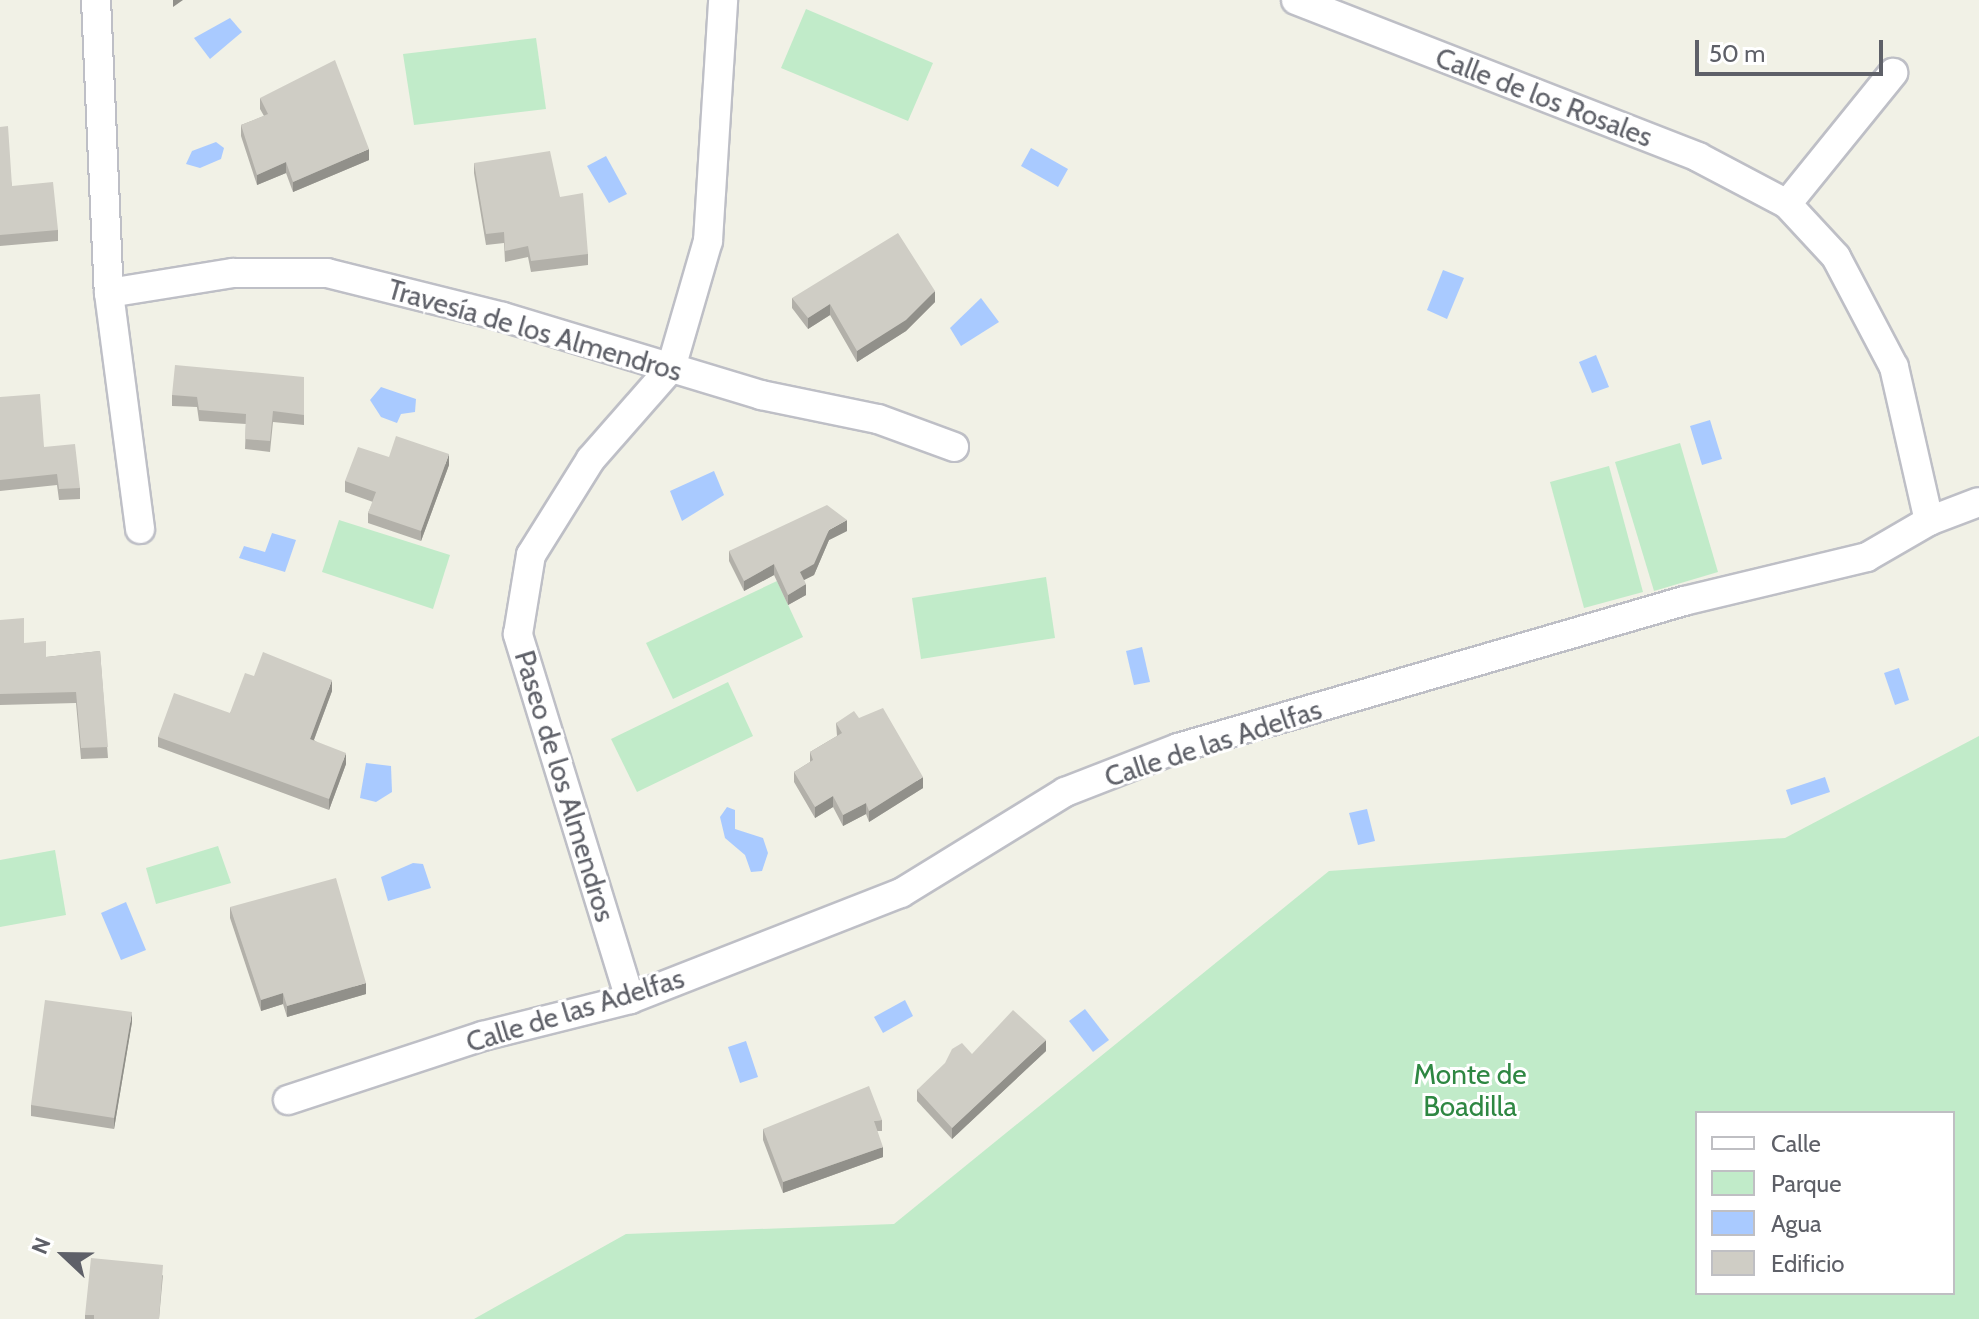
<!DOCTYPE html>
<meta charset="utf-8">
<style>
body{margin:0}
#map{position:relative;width:1979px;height:1319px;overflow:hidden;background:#f1f1e6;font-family:Cabin,sans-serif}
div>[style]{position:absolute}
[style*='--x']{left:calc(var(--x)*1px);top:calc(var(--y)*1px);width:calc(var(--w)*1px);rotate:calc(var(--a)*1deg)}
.green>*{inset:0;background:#c1ebc9}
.water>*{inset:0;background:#a9caff}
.roads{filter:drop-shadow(2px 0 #bebfc6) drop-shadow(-2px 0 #bebfc6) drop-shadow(0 2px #bebfc6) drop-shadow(0 -2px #bebfc6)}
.minor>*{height:28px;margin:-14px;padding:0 14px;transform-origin:14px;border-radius:14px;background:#fff}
.wall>*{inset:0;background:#b2b0a9}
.shaded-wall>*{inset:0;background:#91908a}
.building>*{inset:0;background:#cfcdc5}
span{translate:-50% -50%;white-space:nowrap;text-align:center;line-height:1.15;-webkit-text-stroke:6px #fff;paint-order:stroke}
.street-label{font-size:28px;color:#5e6068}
.park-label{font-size:28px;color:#2e8742}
.legend{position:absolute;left:1695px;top:1111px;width:260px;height:184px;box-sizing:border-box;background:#fff;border:2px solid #bfbfc3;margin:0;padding:10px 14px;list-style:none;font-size:24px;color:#5e6068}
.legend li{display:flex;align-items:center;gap:16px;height:40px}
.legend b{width:40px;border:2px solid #bfbfc3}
.north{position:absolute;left:24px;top:1215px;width:80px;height:80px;-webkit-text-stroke:6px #fff;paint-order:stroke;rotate:292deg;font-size:22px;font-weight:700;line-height:32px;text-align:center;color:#5e6068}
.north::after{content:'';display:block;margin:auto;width:28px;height:36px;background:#5e6068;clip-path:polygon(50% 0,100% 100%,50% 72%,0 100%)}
.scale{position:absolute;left:1695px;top:40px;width:188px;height:36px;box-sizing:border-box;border:4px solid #5e6068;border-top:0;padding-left:10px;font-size:24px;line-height:28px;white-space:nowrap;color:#5e6068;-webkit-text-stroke:6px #fff;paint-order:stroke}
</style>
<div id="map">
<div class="green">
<i style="clip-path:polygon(806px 9px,933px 63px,908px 121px,781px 68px)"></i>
<i style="clip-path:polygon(536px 38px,546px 109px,414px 125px,403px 54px)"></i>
<i style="clip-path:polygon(1680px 443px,1718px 572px,1654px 591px,1615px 462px)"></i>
<i style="clip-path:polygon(1609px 466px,1643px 592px,1584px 608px,1550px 482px)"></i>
<i style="clip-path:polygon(339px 520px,450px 555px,433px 609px,322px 572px)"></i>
<i style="clip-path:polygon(1046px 577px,1055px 638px,921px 659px,912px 598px)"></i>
<i style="clip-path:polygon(777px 581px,803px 637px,673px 699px,646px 643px)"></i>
<i style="clip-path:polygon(728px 682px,753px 736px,637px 792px,611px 739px)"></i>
<i style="clip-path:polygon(evenodd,1979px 736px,1979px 1319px,474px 1319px,626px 1234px,894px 1224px,1329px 871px,1785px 838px,1979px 736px,1697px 1113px,1953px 1113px,1953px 1293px,1697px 1293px,1697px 1113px)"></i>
<i style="clip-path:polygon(218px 846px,231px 883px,156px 904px,146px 868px)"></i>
<i style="clip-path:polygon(55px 850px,66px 915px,0 927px,0 860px)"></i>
</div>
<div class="water">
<i style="clip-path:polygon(230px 18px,242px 32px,210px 59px,194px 38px)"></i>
<i style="clip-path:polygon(216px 142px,224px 148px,221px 159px,200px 168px,186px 164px,192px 151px)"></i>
<i style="clip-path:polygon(1031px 148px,1068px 169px,1058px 187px,1021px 166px)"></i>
<i style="clip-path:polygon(606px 156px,627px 194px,609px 203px,587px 166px)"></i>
<i style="clip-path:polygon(1443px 270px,1464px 278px,1447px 319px,1427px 310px)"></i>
<i style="clip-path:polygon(981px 298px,999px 322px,961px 346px,950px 328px)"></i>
<i style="clip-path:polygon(1596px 355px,1609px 387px,1592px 393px,1579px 362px)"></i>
<i style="clip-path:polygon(381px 387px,416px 399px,415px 412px,401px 414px,397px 423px,381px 417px,370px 400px)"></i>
<i style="clip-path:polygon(1710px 420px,1722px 459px,1702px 465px,1690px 426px)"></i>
<i style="clip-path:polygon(714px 471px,724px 495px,682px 521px,670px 491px)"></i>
<i style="clip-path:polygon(272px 533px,296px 540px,285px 572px,239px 558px,244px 546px,265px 552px)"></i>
<i style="clip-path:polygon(1142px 647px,1150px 682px,1134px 685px,1126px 651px)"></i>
<i style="clip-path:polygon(1899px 668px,1909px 700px,1895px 705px,1884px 673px)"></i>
<i style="clip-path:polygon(366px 763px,391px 766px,392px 792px,376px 802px,360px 798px)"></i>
<i style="clip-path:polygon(1825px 777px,1830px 792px,1791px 805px,1786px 790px)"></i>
<i style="clip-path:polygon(727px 807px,735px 810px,735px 829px,763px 838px,768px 853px,762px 871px,751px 872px,745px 855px,725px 838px,720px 817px)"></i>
<i style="clip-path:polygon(1367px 809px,1375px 841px,1358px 845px,1349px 813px)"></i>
<i style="clip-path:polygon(413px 863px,423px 864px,431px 888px,388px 901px,381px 877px)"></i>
<i style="clip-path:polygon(126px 902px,146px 950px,121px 960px,101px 913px)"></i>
<i style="clip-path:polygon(905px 1000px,913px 1016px,883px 1033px,874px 1017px)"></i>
<i style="clip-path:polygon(1085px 1009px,1109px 1040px,1093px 1052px,1069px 1021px)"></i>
<i style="clip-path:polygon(746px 1041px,758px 1077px,740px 1083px,728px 1047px)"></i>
</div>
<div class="roads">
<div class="minor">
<i style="--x:96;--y:0;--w:293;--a:87.5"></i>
<i style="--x:109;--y:293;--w:238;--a:82.5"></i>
<i style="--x:1296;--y:0;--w:432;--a:21.3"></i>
<i style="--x:1698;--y:157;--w:101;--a:27.8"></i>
<i style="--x:1787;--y:204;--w:72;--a:47.2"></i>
<i style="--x:1836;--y:257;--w:124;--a:62.2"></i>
<i style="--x:1894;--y:367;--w:158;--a:77.2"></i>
<i style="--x:1787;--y:204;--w:169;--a:-51"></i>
<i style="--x:109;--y:293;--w:126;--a:-9.2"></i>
<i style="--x:233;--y:273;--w:94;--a:0"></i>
<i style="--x:327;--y:273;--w:181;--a:14"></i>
<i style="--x:503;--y:317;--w:270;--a:16.8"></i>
<i style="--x:761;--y:395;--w:119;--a:11.6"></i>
<i style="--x:878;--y:419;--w:81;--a:20.2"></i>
<i style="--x:630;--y:999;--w:382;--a:-107.1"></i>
<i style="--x:518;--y:634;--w:80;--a:-80.7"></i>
<i style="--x:531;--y:555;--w:113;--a:-58"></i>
<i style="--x:591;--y:459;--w:121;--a:-48.7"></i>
<i style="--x:671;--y:368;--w:132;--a:-73.8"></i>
<i style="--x:708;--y:241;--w:241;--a:-86.4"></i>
<i style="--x:288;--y:1100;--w:205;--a:-18.2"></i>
<i style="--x:483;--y:1036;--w:152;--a:-14.1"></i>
<i style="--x:630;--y:999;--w:291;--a:-21.4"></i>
<i style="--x:901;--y:893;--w:193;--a:-31.6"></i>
<i style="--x:1065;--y:792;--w:121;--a:-21.3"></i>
<i style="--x:1178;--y:748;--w:527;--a:-16.2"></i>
<i style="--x:1684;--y:601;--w:188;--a:-13.5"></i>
<i style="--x:1867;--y:557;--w:72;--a:-30.1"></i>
<i style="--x:1929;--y:521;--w:53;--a:-20.8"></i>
</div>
</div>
<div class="wall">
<i style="clip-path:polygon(260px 98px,369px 160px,293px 192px,286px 173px,257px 185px,241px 136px,241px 125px,264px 116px,260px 109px)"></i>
<i style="clip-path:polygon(0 127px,12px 186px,58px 230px,58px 241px,0 246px)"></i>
<i style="clip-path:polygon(474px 163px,560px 197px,588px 254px,588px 265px,531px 272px,528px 257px,505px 262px,504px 243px,486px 245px,474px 173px)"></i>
<i style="clip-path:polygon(792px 298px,935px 302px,906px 331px,857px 362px,830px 315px,808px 329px,792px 308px)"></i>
<i style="clip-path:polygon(304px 377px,304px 425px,273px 422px,270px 452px,245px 449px,246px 424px,199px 421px,197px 407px,172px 406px,172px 395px)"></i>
<i style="clip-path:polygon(0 397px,80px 488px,80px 499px,59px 500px,57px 485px,0 491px)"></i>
<i style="clip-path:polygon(389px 457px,449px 465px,421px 541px,368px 523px,368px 513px,373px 502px,345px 492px,345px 481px)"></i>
<i style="clip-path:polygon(847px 531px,829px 540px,814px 575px,804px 580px,806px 595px,788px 605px,774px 575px,744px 591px,729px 561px,729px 551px)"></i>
<i style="clip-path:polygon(0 620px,24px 643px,46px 657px,100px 651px,108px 758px,81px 759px,76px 703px,0 705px)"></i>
<i style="clip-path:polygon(254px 676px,332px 691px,314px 740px,346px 764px,329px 810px,158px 747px,158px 737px,230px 713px)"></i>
<i style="clip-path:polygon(859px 718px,923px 788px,869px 822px,866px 814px,843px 826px,833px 807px,815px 818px,794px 782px,794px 772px,810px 762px,810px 752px,837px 736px,836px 723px)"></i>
<i style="clip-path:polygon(230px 907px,366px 994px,287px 1017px,283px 1004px,261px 1011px,230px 918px)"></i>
<i style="clip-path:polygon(132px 1022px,114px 1129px,31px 1116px,31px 1105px)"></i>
<i style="clip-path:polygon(1046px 1051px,952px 1139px,917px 1101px,917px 1090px,972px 1054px)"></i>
<i style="clip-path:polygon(882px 1120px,882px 1131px,877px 1131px,883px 1157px,783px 1193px,763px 1140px,763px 1129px)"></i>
<i style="clip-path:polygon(163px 1275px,159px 1319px,85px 1319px,85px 1315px)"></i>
</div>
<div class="shaded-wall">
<i style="clip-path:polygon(173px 0,183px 0,173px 7px)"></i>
<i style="clip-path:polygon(369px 149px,369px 160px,293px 192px,293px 182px)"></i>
<i style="clip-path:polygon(286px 162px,286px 173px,257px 185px,257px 175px)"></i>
<i style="clip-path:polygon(935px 291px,935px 302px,906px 331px,857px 362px,857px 351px)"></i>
<i style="clip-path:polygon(830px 304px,830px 315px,808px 329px,808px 318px)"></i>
<i style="clip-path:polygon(449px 454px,449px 465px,421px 541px,421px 531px)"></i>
<i style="clip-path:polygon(847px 520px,847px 531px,829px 540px,814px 575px,800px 582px,800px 572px,829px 530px)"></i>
<i style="clip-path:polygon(774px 564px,774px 575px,744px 591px,744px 581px)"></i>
<i style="clip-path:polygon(806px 584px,806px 595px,788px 605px,788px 595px)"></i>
<i style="clip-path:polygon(332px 680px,332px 691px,310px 750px,310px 739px)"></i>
<i style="clip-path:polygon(346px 753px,346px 764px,329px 810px,329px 799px)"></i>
<i style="clip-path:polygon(923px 777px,923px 788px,869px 822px,869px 811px)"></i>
<i style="clip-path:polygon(833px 796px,833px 807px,815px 818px,815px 807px)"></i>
<i style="clip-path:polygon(866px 803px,866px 814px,843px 826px,843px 815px)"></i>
<i style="clip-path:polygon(366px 983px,366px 994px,287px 1017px,287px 1006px)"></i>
<i style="clip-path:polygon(283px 993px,283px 1004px,261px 1011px,261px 1000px)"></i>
<i style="clip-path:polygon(132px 1012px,132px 1022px,114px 1129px,114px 1118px)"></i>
<i style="clip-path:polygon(1046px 1040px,1046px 1051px,952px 1139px,952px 1128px)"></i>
<i style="clip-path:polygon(883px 1147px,883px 1157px,783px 1193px,783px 1182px)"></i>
</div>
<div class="building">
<i style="clip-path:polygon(335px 60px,369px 149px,293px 182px,286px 162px,257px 175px,241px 125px,268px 114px,260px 98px)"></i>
<i style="clip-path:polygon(8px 126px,12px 186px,53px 182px,58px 230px,0 235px,0 127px)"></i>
<i style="clip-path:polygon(550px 151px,560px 197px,583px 193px,588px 254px,531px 261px,528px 246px,505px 251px,504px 232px,486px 234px,474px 163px)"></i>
<i style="clip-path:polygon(898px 233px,935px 291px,906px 320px,857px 351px,830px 304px,808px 318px,792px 298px)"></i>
<i style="clip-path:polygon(175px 365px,304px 377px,304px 415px,273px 411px,270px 441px,245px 439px,246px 414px,199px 410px,197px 397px,172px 395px)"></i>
<i style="clip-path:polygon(40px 394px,44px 447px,75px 444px,80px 488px,59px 489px,57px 474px,0 480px,0 397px)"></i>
<i style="clip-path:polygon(396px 436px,449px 454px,421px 531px,368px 513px,376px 492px,345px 481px,358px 447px,389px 457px)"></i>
<i style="clip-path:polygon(827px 505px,847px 520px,829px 530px,814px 564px,800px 572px,806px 584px,788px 595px,774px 564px,744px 581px,729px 551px)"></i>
<i style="clip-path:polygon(24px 618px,24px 643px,46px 641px,46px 657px,100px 651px,108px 747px,81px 748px,76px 692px,0 694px,0 620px)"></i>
<i style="clip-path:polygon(263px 652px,332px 680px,310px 739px,346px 753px,329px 799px,158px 737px,174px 693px,230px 713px,245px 673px,254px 676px)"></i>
<i style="clip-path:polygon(883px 708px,923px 777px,869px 811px,866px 803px,843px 815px,833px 796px,815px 807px,794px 772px,813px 760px,810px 752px,842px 733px,836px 723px,854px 711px,859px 718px)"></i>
<i style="clip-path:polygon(336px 878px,366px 983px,287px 1006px,283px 993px,261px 1000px,230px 907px)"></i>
<i style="clip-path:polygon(45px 1000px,132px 1012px,114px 1118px,31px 1105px)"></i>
<i style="clip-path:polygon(1013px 1010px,1046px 1040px,952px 1128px,917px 1090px,945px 1063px,952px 1049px,962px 1043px,972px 1054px)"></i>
<i style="clip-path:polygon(869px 1086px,882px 1120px,874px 1121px,883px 1147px,783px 1182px,763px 1129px)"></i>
<i style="clip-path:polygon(91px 1258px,163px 1265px,159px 1319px,94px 1319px,94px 1315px,85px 1315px)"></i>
</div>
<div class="street-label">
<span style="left:1544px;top:97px;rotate:21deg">Calle de los Rosales</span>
<span style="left:535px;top:330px;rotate:16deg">Travesía de los Almendros</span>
<span style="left:1213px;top:743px;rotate:-18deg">Calle de las Adelfas</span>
<span style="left:565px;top:786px;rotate:73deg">Paseo de los Almendros</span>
<span style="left:575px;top:1010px;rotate:-17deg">Calle de las Adelfas</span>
</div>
<div class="park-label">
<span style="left:1470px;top:1090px">Monte de<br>Boadilla</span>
</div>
<ul class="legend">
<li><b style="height:10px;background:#fff"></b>Calle</li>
<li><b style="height:22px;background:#c1ebc9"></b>Parque</li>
<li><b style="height:22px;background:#a9caff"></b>Agua</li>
<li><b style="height:22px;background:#cfcdc5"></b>Edificio</li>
</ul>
<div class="north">N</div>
<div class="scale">50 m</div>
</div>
